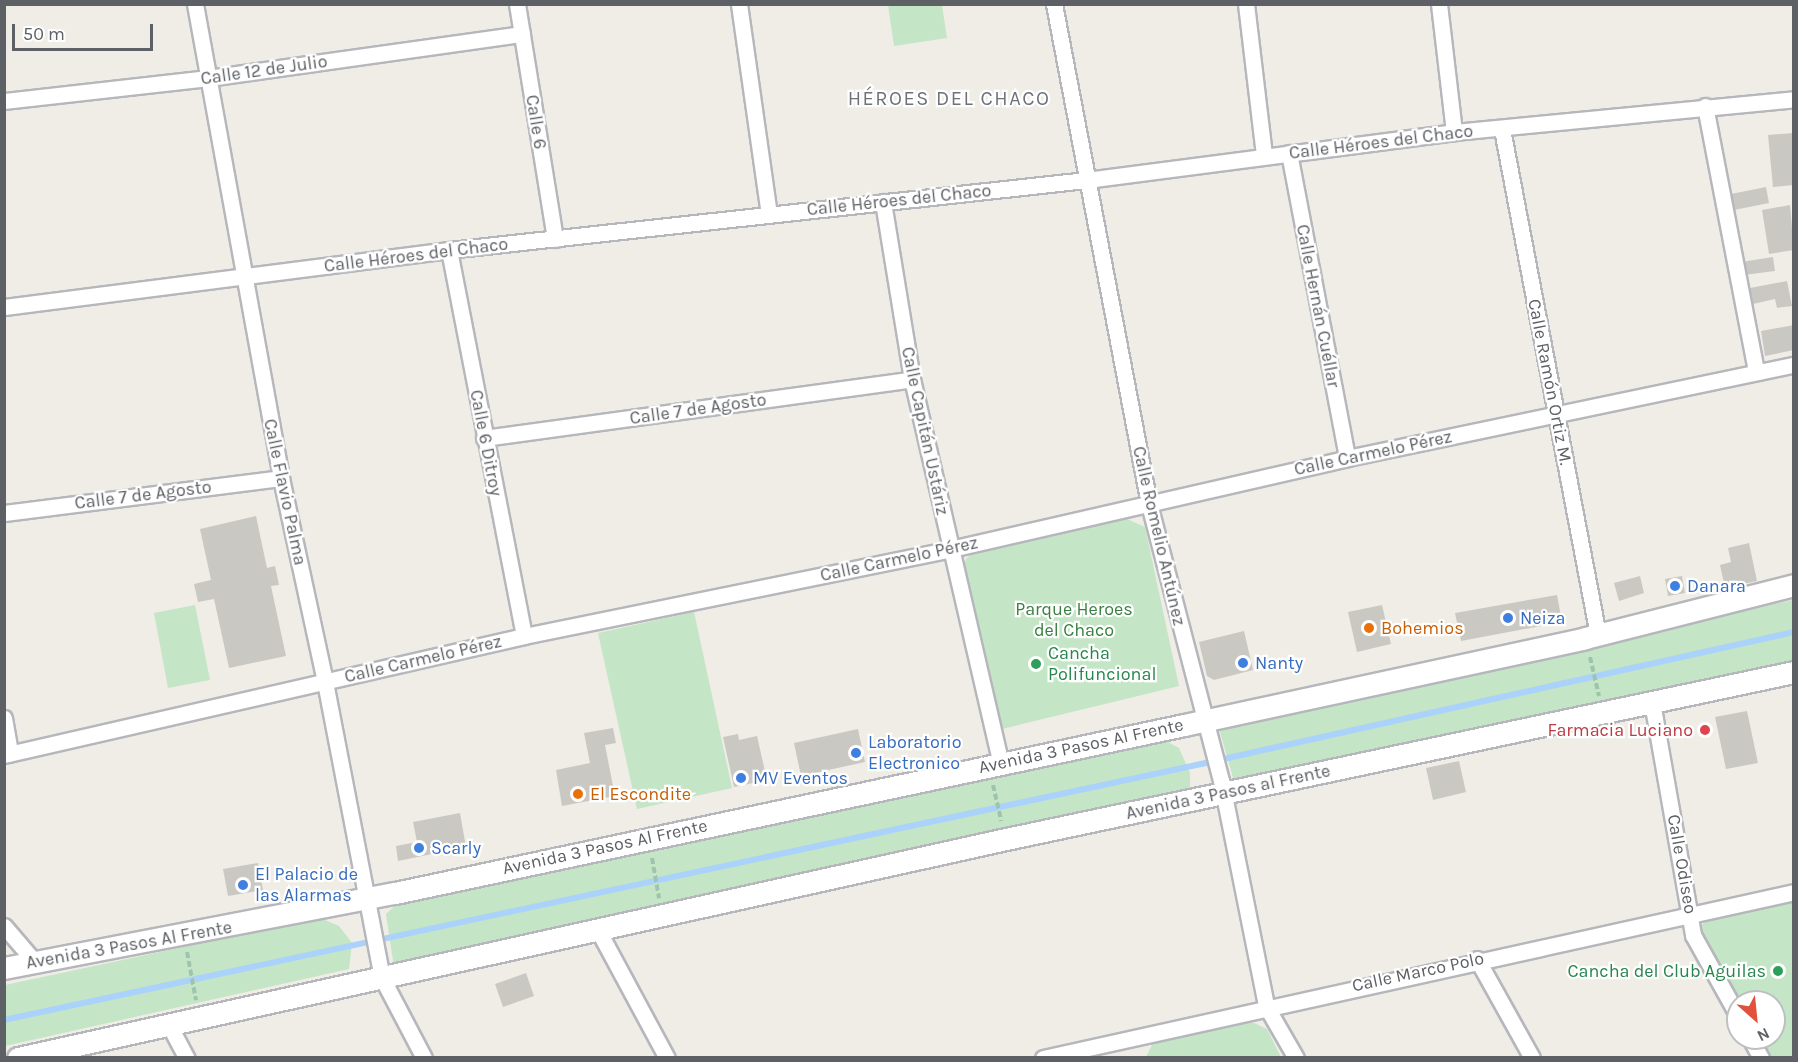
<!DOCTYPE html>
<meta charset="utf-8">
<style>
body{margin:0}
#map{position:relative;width:1798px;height:1062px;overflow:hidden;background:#efede6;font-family:Karla,sans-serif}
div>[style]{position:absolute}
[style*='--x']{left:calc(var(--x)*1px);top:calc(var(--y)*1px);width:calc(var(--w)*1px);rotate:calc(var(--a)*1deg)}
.green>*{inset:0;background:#c4e5c6}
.stream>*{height:6px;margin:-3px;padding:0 3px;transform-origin:3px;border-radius:3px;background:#aad2fa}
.building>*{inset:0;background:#cac8c2}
.path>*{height:4px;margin-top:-2px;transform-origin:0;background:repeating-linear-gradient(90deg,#9ec5ac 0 6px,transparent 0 9px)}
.roads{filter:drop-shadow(2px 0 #b6b7bc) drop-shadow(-2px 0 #b6b7bc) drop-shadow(0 2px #b6b7bc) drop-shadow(0 -2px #b6b7bc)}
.minor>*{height:15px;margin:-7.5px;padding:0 7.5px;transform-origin:7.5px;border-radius:7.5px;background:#fff}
.secondary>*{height:21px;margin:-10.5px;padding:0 10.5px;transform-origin:10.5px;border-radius:10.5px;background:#fff}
.dots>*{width:16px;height:16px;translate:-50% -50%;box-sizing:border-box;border:3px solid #fff;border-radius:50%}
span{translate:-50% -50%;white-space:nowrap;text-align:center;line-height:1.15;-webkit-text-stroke:4.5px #fff;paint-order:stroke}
.street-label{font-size:18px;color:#5d6065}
.shop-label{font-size:18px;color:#366cbe}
.left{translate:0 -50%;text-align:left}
.park-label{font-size:18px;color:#398041}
.food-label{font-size:18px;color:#c56008}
.leisure-label{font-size:18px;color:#27864d}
.right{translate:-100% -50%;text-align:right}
.health-label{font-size:18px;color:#be3a42}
.neighbourhood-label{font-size:20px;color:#6e7277;letter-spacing:1.5px}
.frame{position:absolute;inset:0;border:6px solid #5d6065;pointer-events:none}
.north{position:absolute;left:1726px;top:990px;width:60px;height:60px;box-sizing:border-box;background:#fff;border:2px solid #bebfc1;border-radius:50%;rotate:153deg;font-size:16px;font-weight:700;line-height:24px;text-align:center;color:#5d6065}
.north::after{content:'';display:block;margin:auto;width:21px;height:27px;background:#e0523b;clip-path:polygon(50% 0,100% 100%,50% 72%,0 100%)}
.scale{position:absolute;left:12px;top:24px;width:141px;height:27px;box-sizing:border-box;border:3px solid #5d6065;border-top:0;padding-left:8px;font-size:18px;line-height:21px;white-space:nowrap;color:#5d6065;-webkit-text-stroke:4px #fff;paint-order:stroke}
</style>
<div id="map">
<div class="green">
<i style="clip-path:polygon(888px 5px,942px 5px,947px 38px,894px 46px)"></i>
<i style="clip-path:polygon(1127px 519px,1145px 527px,1179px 686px,998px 730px,963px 568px,966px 559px,974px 552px)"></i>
<i style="clip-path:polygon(1793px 600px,1793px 662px,1234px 781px,1220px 732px,1230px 722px)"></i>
<i style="clip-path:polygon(195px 605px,210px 680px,168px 688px,154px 613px)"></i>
<i style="clip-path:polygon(694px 612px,732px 788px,637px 809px,598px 633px)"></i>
<i style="clip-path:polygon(1160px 738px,1179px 748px,1190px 773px,1190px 789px,394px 967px,386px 914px,397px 904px)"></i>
<i style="clip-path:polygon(1793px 901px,1793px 1057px,1766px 1057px,1755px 1038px,1774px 1038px,1774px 1002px,1738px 1002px,1699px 927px,1708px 920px)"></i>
<i style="clip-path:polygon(320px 918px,339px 926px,352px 943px,349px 969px,5px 1046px,5px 985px)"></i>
<i style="clip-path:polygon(1239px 1023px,1254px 1023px,1267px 1029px,1281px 1057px,1146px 1057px,1153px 1043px)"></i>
</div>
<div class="stream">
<i style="--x:4;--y:1020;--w:1224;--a:-12.07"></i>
<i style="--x:1201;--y:764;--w:608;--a:-12.55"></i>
</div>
<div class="building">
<i style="clip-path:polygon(1794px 133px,1794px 185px,1773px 187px,1768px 135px)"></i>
<i style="clip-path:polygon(1766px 187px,1769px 203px,1729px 211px,1726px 195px)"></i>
<i style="clip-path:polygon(1790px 205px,1794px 250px,1769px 254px,1762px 210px)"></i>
<i style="clip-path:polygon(1773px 257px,1775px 271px,1744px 275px,1741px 262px)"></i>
<i style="clip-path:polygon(1787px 281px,1792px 306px,1777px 308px,1775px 299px,1753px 304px,1750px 288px)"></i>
<i style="clip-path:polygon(1794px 325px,1794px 350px,1765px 356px,1761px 331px)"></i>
<i style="clip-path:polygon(256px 516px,267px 568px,275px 566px,279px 585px,271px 586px,286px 656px,229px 668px,214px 599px,198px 602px,194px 584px,211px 580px,200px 529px)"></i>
<i style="clip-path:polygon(1749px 543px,1757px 581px,1725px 588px,1720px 565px,1731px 562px,1728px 548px)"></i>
<i style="clip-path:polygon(1640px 576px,1644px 593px,1619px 601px,1614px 583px)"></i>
<i style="clip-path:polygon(1682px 576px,1685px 593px,1668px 596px,1665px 579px)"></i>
<i style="clip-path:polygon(1557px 595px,1562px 622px,1461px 641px,1455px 613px)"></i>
<i style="clip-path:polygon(1382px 605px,1391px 644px,1357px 652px,1348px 612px)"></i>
<i style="clip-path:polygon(1244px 631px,1253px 670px,1214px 680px,1207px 676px,1199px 642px)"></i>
<i style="clip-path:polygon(1747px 711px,1758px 763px,1726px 769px,1715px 717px)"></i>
<i style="clip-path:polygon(613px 728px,616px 743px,605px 745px,615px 796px,562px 806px,556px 770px,590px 763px,584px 733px)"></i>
<i style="clip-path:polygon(858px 729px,865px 762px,801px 776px,794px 743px)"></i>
<i style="clip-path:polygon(738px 734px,739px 740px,757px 736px,767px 780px,734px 787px,723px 737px)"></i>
<i style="clip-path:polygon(1459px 761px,1466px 792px,1433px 800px,1426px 768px)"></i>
<i style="clip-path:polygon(460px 813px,466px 847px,398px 861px,396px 846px,417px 842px,413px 822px)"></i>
<i style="clip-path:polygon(258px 863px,263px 890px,228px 896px,223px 869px)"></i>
<i style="clip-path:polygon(526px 973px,534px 996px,503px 1007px,495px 984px)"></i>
</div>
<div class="path">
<i style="--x:1590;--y:657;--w:40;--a:77"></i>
<i style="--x:993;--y:785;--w:37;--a:77"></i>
<i style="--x:652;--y:858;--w:41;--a:80.1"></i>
<i style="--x:187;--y:952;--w:49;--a:79.4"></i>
</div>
<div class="roads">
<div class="minor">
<i style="--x:195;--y:4;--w:482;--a:79.7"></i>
<i style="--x:281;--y:478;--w:209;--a:77.8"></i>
<i style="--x:325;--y:682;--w:301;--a:79.1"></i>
<i style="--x:382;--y:978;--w:90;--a:62.3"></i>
<i style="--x:517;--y:4;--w:238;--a:80.8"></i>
<i style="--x:739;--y:4;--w:212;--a:81.9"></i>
<i style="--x:1054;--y:4;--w:509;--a:79.24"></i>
<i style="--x:1149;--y:504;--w:285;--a:75.4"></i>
<i style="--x:1221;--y:780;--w:230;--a:78.7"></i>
<i style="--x:1266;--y:1006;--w:60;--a:60"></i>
<i style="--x:1246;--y:4;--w:152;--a:83.2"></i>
<i style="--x:1439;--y:4;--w:129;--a:83.3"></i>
<i style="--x:4;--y:101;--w:205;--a:-6.4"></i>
<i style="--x:208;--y:78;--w:317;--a:-8"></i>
<i style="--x:1705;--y:106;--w:271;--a:79.1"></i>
<i style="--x:1502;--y:129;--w:515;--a:79.26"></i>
<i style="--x:1289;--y:153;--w:310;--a:79.2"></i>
<i style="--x:883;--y:202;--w:179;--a:80.7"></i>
<i style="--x:912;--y:379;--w:394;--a:77"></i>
<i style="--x:449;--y:250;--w:393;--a:79"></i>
<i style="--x:4;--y:307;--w:449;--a:-7.3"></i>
<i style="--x:449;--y:250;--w:641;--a:-6.27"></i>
<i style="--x:1086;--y:180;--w:371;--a:-7.4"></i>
<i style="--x:1454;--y:132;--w:342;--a:-5.5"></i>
<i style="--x:484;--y:438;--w:432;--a:-7.8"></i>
<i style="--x:4;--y:513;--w:279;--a:-7.2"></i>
<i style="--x:1652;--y:702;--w:237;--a:80"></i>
<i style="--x:1693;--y:935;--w:93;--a:60.9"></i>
<i style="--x:4;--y:718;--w:36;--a:80"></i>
<i style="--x:4;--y:755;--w:533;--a:-12.89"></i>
<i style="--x:524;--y:636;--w:436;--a:-11.5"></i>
<i style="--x:951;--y:549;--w:406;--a:-12.9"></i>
<i style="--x:1347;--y:458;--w:457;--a:-11.8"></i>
<i style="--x:4;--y:926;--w:46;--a:49.4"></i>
<i style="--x:598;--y:930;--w:145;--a:61.7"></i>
<i style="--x:1477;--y:959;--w:113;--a:60.9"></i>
<i style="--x:168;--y:1023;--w:40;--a:62"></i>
<i style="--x:1750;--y:1038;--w:23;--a:61"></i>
<i style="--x:1043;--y:1058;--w:769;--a:-12.46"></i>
</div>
<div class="secondary">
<i style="--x:4;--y:968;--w:398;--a:-10.9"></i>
<i style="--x:395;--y:893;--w:807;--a:-12.02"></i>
<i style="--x:1184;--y:725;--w:410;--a:-12.2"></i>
<i style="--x:1585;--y:638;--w:216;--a:-14.2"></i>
<i style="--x:18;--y:1058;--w:1012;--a:-12.5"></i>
<i style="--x:1006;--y:839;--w:806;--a:-11.97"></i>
</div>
</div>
<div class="dots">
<i style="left:1675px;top:586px;background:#3f7fe0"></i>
<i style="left:1508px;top:618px;background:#3f7fe0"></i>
<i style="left:1369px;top:628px;background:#e8710a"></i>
<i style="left:1243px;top:663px;background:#3f7fe0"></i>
<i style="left:1036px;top:664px;background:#2e9e5b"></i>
<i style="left:1705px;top:730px;background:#e0444e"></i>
<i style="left:856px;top:753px;background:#3f7fe0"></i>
<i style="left:741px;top:778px;background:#3f7fe0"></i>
<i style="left:578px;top:794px;background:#e8710a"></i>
<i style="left:419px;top:848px;background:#3f7fe0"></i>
<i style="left:243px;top:885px;background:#3f7fe0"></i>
<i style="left:1778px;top:971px;background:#2e9e5b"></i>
</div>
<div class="street-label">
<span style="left:264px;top:70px;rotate:-8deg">Calle 12 de Julio</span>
<span style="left:536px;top:122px;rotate:81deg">Calle 6</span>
<span style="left:1381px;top:142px;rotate:-7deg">Calle Héroes del Chaco</span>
<span style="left:899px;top:200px;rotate:-6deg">Calle Héroes del Chaco</span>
<span style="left:416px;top:255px;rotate:-7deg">Calle Héroes del Chaco</span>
<span style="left:1318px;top:306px;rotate:79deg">Calle Hernán Cuéllar</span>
<span style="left:1550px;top:382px;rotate:79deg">Calle Ramón Ortiz M.</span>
<span style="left:698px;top:409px;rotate:-8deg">Calle 7 de Agosto</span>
<span style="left:925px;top:431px;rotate:78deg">Calle Capitán Ustáriz</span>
<span style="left:486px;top:443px;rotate:79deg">Calle 6 Ditroy</span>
<span style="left:1373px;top:453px;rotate:-12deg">Calle Carmelo Pérez</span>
<span style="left:285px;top:492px;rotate:78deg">Calle Flavio Palma</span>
<span style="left:143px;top:495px;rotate:-7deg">Calle 7 de Agosto</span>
<span style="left:1159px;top:536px;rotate:77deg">Calle Romelio Antúnez</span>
<span style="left:899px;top:559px;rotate:-12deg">Calle Carmelo Pérez</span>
<span style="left:423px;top:659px;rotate:-13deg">Calle Carmelo Pérez</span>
<span style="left:1081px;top:746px;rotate:-12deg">Avenida 3 Pasos Al Frente</span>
<span style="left:1228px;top:792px;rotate:-12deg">Avenida 3 Pasos al Frente</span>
<span style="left:605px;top:847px;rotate:-12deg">Avenida 3 Pasos Al Frente</span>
<span style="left:1682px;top:864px;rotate:80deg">Calle Odiseo</span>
<span style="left:129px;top:945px;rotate:-10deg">Avenida 3 Pasos Al Frente</span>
<span style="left:1418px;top:972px;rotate:-12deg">Calle Marco Polo</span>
</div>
<div class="shop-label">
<span class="left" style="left:1687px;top:586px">Danara</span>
<span class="left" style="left:1520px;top:618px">Neiza</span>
<span class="left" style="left:1255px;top:663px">Nanty</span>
<span class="left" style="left:868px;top:753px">Laboratorio<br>Electronico</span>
<span class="left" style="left:753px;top:778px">MV Eventos</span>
<span class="left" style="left:431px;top:848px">Scarly</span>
<span class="left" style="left:255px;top:885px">El Palacio de<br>las Alarmas</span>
</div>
<div class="park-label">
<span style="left:1074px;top:620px">Parque Heroes<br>del Chaco</span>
</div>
<div class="food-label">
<span class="left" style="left:1381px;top:628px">Bohemios</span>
<span class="left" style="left:590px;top:794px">El Escondite</span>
</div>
<div class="leisure-label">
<span class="left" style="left:1048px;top:664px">Cancha<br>Polifuncional</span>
<span class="right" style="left:1766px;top:971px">Cancha del Club Aguilas</span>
</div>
<div class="health-label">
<span class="right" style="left:1693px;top:730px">Farmacia Luciano</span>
</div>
<div class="neighbourhood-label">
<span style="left:949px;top:98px">HÉROES DEL CHACO</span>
</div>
<div class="frame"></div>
<div class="north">N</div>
<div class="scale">50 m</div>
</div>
